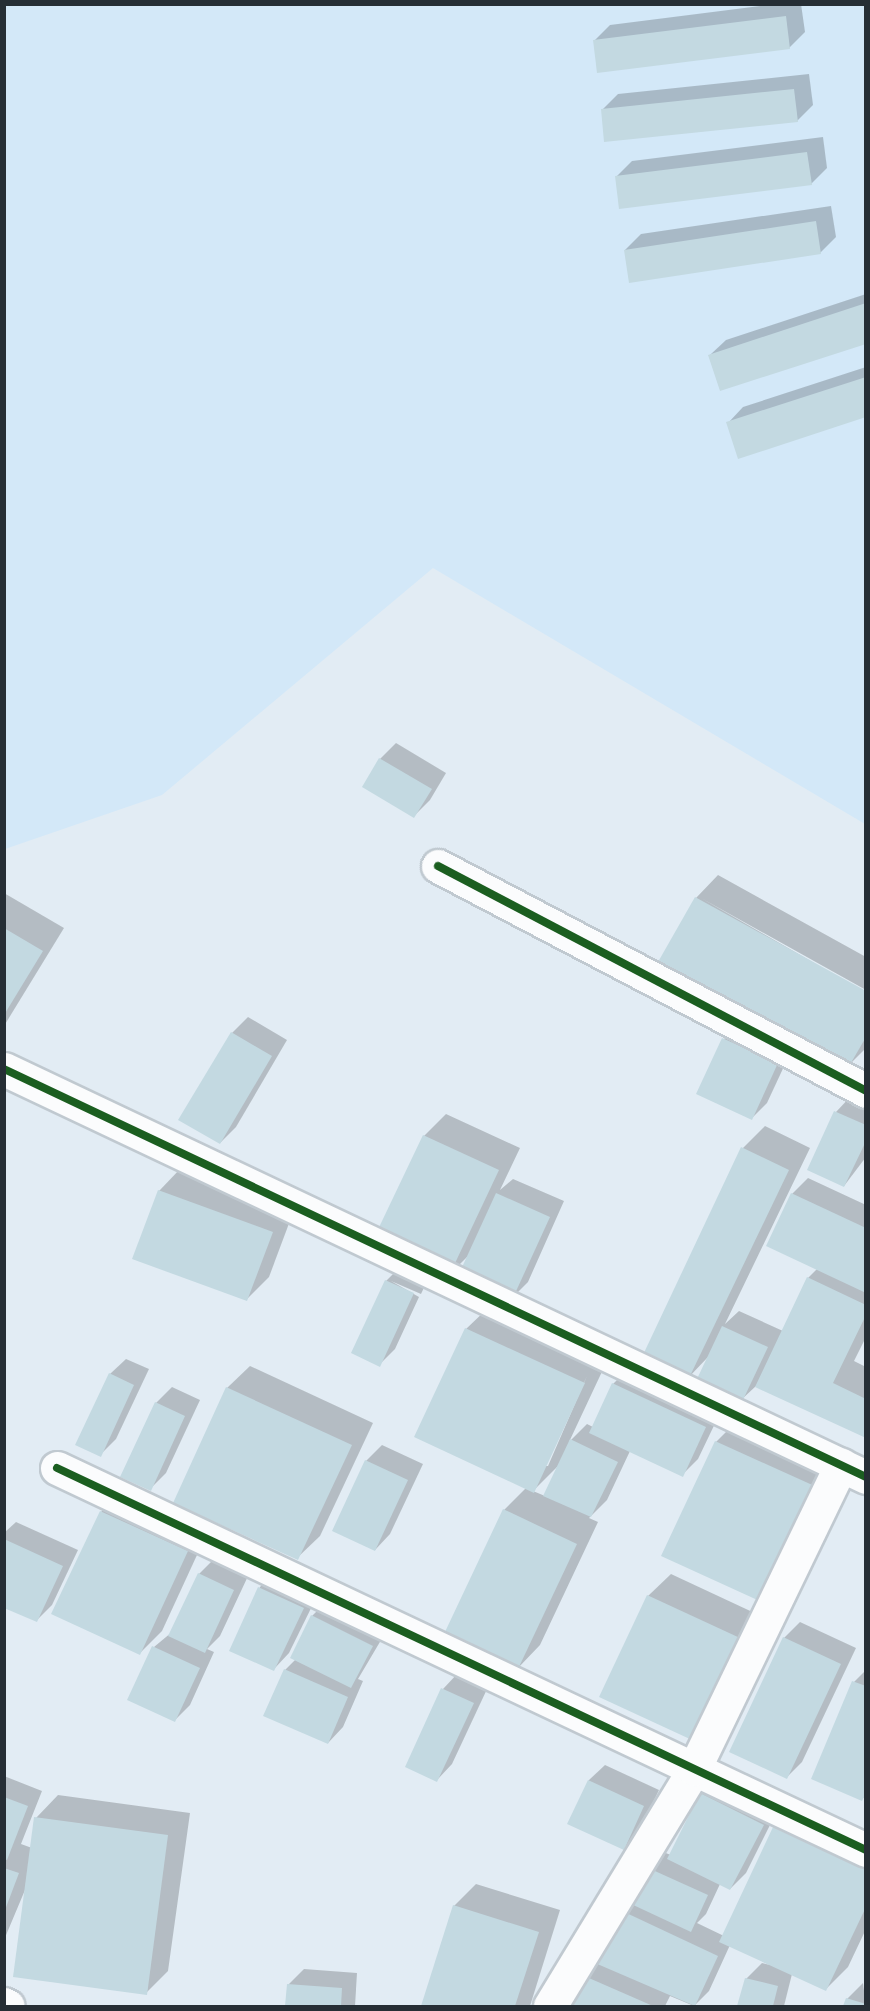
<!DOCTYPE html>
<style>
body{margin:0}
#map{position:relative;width:870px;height:2011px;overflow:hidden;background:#e2ecf4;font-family:"PT Sans Narrow",sans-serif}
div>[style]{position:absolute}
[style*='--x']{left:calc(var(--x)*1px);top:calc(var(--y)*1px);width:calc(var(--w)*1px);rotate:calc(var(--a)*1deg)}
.built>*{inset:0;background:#d3e8f8}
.shadow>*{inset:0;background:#0003}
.building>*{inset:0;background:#c3d9e1}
.roads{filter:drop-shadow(2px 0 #c0c9d0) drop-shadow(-2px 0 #c0c9d0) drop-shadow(0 2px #c0c9d0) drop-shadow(0 -2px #c0c9d0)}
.minor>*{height:33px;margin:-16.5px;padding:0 16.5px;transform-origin:16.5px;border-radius:16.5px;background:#fbfcfd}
.cycleway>*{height:8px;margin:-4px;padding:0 4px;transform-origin:4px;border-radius:4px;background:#1b5e20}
span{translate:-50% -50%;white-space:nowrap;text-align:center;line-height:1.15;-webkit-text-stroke:6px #fff;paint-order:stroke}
.frame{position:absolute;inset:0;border:6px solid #262e35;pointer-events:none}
</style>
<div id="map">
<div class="built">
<i style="clip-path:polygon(4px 5px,865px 5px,865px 824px,433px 568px,162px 795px,5px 849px)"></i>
</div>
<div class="shadow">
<i style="clip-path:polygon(775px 4px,801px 4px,805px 32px,789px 48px,594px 41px,610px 25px)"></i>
<i style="clip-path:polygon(809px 74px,813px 105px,797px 121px,602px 110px,618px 94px)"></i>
<i style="clip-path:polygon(823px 137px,827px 168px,811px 184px,616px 177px,632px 161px)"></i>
<i style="clip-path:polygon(831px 206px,836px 237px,820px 253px,625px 250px,641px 234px)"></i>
<i style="clip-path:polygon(866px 294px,866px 342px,710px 355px,726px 340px)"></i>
<i style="clip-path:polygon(866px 367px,866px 415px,728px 423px,743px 407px)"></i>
<i style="clip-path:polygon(396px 743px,446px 773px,430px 800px,414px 816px,380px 759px)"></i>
<i style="clip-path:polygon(718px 875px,866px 957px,866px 990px,701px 898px,866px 993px,866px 1048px,848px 1066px,696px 898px)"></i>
<i style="clip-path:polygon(4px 893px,64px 928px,4px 1026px)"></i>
<i style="clip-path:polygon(248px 1017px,287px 1040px,236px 1127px,220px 1143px,232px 1033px)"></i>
<i style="clip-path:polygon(739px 1023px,793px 1047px,767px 1103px,751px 1119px,724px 1039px)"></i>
<i style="clip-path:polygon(851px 1096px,866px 1103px,866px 1157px,844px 1186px,836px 1112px)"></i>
<i style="clip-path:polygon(446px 1114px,520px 1148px,500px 1190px,513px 1179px,564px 1201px,528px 1282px,512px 1298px,469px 1255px,447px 1277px,424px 1136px)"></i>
<i style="clip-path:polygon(765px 1126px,810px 1148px,725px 1324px,739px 1311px,783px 1331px,808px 1278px,818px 1268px,792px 1194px,808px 1178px,866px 1205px,866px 1337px,854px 1361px,866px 1367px,866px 1437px,756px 1386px,741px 1400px,708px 1357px,689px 1377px,743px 1148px)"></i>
<i style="clip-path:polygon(181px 1168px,294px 1210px,269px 1277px,246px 1300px,159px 1191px)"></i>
<i style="clip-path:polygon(402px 1265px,429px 1277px,421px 1294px,391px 1281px,419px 1297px,395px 1349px,379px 1365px,386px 1281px)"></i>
<i style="clip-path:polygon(evenodd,489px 1307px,607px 1361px,569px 1442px,587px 1424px,593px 1427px,613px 1384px,629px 1368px,721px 1411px,698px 1459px,682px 1475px,630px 1451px,607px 1500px,589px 1518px,598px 1522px,540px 1645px,518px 1668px,504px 1510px,526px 1488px,466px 1329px,489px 1307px,587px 1376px,548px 1466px,545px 1466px,587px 1376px,489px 1307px,558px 1466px,545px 1496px,533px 1491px,558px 1466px)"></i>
<i style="clip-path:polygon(126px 1359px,149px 1369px,116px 1439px,100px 1455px,110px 1374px)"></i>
<i style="clip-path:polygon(250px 1366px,373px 1423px,320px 1536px,297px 1558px,227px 1388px)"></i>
<i style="clip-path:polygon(172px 1387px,200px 1400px,166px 1473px,150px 1489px,156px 1403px)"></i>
<i style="clip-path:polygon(739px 1419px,840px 1466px,786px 1579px,663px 1555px,716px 1442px)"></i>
<i style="clip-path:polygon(382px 1445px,423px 1464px,390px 1534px,375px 1550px,366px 1461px)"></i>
<i style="clip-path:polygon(123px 1489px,209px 1529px,162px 1631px,140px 1653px,101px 1512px)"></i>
<i style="clip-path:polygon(16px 1522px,78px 1550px,52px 1605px,37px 1620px,4px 1606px,4px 1533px)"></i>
<i style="clip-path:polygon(215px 1558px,249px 1574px,220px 1636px,207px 1649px,214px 1652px,190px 1705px,175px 1720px,154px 1647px,172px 1632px,199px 1574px)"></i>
<i style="clip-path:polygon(275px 1572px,319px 1592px,289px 1653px,274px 1669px,231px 1650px,260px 1587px)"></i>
<i style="clip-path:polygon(671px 1574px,761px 1616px,714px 1716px,648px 1596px)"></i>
<i style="clip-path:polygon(328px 1600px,387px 1630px,358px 1679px,363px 1681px,343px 1727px,328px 1743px,285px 1670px,296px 1659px,312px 1616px)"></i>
<i style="clip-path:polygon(800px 1622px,856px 1648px,802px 1762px,787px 1777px,784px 1638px)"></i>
<i style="clip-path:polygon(866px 1670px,866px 1795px,862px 1799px,813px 1779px,854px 1682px)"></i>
<i style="clip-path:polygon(458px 1673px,488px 1687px,452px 1764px,437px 1780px,443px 1689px)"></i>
<i style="clip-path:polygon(605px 1765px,659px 1790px,639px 1832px,624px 1848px,569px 1823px,589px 1780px)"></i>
<i style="clip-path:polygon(4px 1776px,42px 1791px,21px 1844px,32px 1848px,36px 1818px,58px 1795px,190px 1813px,168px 1971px,146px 1993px,25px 1890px,4px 1940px)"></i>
<i style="clip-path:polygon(717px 1778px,778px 1809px,746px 1873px,730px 1889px,720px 1884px,706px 1914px,697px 1923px,724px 1936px,774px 1827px,797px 1805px,866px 1837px,866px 1929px,848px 1967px,826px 1989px,792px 1974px,784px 2006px,739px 2006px,746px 1979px,762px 1963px,770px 1965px,730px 1945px,709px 1991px,694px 2006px,670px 1996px,665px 2006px,570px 2006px,648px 1868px,663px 1852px,671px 1855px,702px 1794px)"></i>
<i style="clip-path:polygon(476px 1884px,560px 1910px,530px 2006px,423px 2006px,454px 1906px)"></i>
<i style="clip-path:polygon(304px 1969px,357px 1973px,355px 2006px,287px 2006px,288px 1985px)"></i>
<i style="clip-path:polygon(863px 1983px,866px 2006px,845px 2006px,847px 1999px)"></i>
</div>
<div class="building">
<i style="clip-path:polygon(786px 16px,790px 49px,597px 73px,593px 40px)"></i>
<i style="clip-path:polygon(794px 89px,798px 122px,604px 142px,601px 109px)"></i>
<i style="clip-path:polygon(807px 152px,812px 185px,619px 209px,615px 176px)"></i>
<i style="clip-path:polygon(816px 221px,821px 254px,629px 283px,624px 250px)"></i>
<i style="clip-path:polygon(866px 303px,866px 344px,720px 391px,708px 355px)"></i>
<i style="clip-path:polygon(866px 377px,866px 417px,738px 459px,726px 422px)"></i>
<i style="clip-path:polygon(379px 758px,432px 789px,414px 818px,362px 787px)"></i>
<i style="clip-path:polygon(695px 897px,866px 991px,866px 1037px,848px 1068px,658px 962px)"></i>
<i style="clip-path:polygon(4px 928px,43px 951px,4px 1015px)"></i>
<i style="clip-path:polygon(231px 1032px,272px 1056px,220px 1144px,178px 1120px)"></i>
<i style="clip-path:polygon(722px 1038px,778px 1063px,752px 1120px,696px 1094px)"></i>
<i style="clip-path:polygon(834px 1111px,866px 1125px,866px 1141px,844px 1187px,807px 1170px)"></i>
<i style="clip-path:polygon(423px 1135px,499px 1170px,448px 1278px,372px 1242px)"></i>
<i style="clip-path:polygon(741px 1147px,789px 1170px,689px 1378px,642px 1357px)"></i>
<i style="clip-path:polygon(158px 1190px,273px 1232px,247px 1301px,132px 1259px)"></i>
<i style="clip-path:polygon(496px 1193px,550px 1217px,512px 1300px,458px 1276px)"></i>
<i style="clip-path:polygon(791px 1193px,866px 1228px,866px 1293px,766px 1246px)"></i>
<i style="clip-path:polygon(807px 1277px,866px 1305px,866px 1315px,833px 1383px,866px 1399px,866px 1438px,755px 1387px)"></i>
<i style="clip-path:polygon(385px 1280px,414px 1293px,380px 1367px,351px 1353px)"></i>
<i style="clip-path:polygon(722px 1326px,768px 1347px,742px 1402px,696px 1381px)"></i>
<i style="clip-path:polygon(465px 1328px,585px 1383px,534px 1493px,414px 1437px)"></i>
<i style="clip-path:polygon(109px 1373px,134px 1385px,101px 1457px,75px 1445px)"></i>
<i style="clip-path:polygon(612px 1383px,706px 1427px,683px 1477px,589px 1433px)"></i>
<i style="clip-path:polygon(226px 1387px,352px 1445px,298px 1560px,173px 1503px)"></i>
<i style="clip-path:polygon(155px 1402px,185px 1416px,151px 1491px,120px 1477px)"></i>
<i style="clip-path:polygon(570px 1439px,618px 1462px,591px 1517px,543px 1496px)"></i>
<i style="clip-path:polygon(715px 1441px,819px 1488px,764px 1603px,661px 1556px)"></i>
<i style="clip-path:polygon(365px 1460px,408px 1480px,375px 1551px,332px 1531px)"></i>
<i style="clip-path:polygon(503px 1509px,577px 1544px,518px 1669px,444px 1634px)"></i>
<i style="clip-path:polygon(100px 1511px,188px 1551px,140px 1655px,51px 1614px)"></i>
<i style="clip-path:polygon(4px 1539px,63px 1566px,37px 1622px,4px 1608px)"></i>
<i style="clip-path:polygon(198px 1573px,234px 1590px,205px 1653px,168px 1636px)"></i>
<i style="clip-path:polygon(258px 1587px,304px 1608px,274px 1671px,229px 1651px)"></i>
<i style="clip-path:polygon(647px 1595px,740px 1638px,692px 1740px,599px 1697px)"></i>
<i style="clip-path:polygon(311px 1615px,373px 1646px,351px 1688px,290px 1658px)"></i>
<i style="clip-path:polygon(783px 1637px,841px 1664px,787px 1779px,729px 1752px)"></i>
<i style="clip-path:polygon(152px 1646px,200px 1668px,175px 1722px,127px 1700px)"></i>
<i style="clip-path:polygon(284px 1669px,348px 1697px,328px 1744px,263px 1716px)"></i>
<i style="clip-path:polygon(852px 1681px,866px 1686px,866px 1793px,862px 1801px,811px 1779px)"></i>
<i style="clip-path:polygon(441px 1688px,474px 1703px,437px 1782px,405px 1767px)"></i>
<i style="clip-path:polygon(588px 1780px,644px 1806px,624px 1850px,567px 1824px)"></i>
<i style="clip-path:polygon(700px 1793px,764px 1825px,730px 1890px,667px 1859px)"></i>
<i style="clip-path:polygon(4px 1797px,28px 1806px,7px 1860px,4px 1859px)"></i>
<i style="clip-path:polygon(34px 1817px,168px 1835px,147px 1995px,13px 1977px)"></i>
<i style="clip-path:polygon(773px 1827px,866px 1869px,866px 1907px,826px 1991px,719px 1942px)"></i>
<i style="clip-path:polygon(646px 1867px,708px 1895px,691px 1932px,629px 1903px)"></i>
<i style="clip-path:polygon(4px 1868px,19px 1873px,5px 1910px,4px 1910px)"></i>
<i style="clip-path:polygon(453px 1905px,539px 1932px,515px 2006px,421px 2006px)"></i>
<i style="clip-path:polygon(620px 1910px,718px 1956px,695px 2006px,595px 1963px)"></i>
<i style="clip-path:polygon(582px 1975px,653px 2006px,568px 2006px)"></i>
<i style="clip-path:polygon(745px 1978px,778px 1986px,773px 2006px,737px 2006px)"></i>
<i style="clip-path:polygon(287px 1984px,342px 1988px,341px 2006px,285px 2006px)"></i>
<i style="clip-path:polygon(846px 1998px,866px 2004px,866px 2006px,843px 2006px)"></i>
</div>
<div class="roads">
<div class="minor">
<i style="--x:438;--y:866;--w:484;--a:27.7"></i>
<i style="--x:4;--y:1069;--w:954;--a:25.33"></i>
<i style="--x:57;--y:1468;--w:895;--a:25.28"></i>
<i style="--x:4;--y:2004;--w:4;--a:27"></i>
<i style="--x:550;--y:2006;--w:277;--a:-58.7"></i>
<i style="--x:694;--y:1769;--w:338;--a:-64.2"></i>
</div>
</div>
<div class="cycleway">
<i style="--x:438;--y:866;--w:484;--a:27.7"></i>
<i style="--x:4;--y:1069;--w:954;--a:25.33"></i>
<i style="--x:57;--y:1468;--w:895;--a:25.28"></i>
</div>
<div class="frame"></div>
</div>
